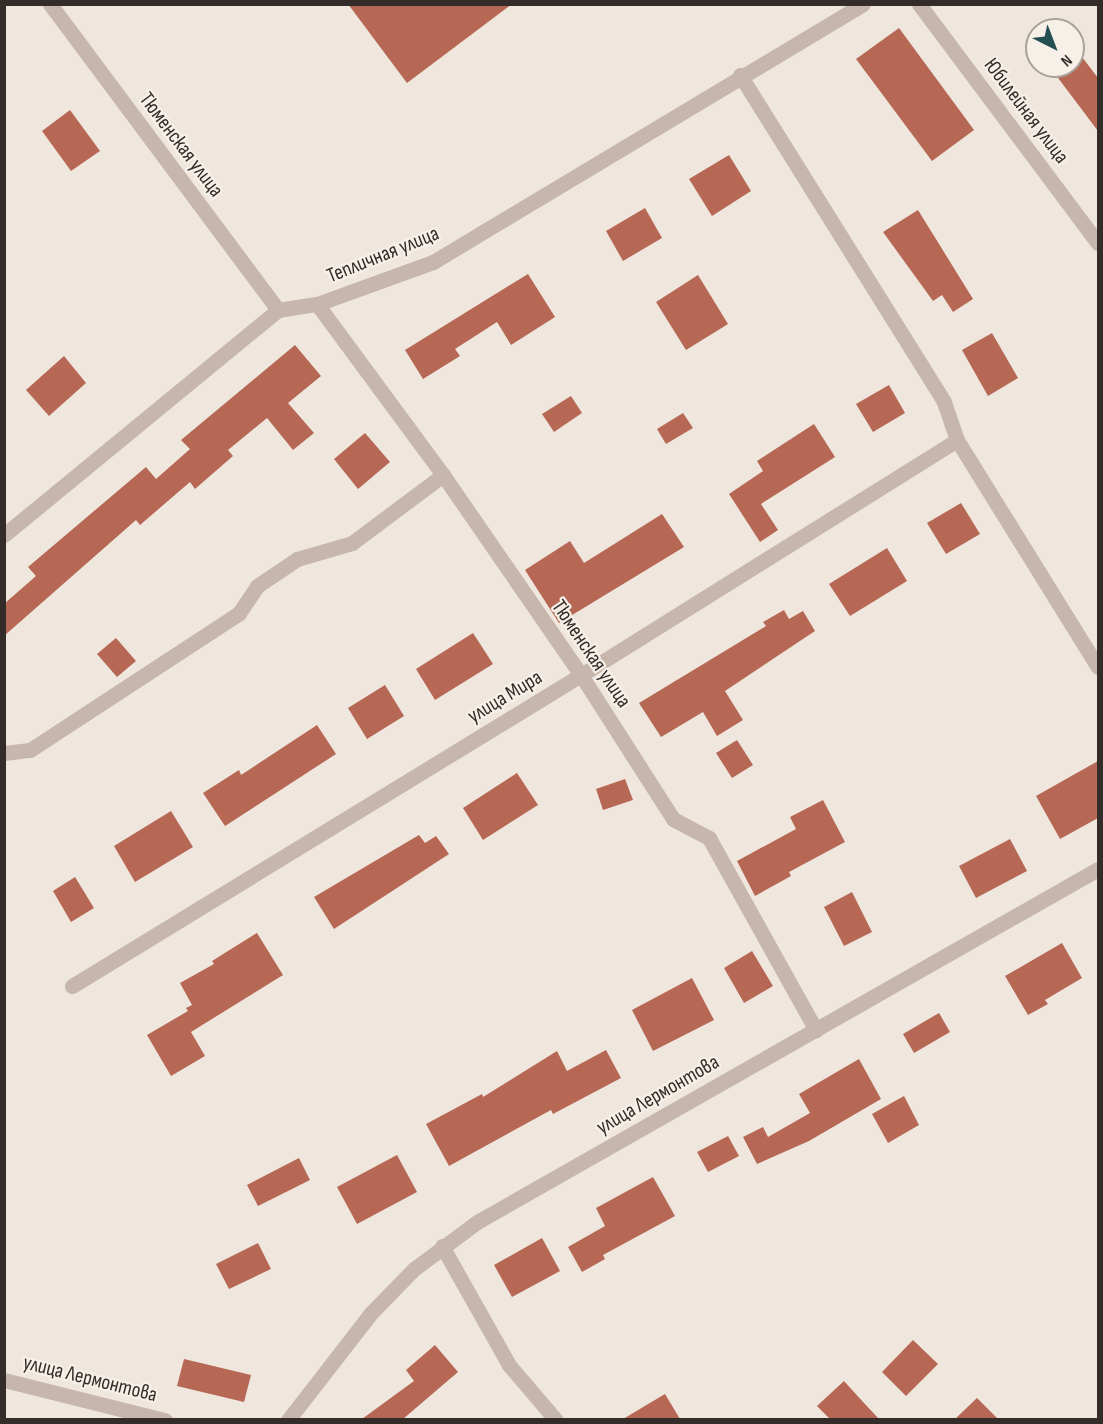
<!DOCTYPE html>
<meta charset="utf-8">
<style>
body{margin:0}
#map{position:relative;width:1103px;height:1424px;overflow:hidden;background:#efe6de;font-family:"Sofia Sans Condensed",sans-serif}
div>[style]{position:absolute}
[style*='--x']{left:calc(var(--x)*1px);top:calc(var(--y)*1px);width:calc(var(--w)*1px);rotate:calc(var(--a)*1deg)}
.building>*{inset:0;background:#b66855}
.minor>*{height:15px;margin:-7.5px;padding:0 7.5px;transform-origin:7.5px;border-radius:7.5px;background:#c6b6ab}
.tertiary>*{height:15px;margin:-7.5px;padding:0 7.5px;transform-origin:7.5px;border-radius:7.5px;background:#c6b6ab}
span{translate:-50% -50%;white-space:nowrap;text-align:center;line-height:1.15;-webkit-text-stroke:4.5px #f7f0e9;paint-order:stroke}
.street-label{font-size:21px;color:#342c29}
.frame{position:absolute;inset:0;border:6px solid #342c29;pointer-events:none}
.north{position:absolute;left:1025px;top:18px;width:60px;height:60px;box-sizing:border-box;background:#f7f0e9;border:2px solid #a9a29c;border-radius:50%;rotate:138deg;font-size:16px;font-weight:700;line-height:24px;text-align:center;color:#342c29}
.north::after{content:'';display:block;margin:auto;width:21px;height:27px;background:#244f50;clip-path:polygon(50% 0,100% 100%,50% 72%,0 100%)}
</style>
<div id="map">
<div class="building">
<i style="clip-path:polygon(348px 4px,512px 4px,407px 83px)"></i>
<i style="clip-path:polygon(899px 28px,974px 130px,932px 161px,856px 59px)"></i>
<i style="clip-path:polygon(1073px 45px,1098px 78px,1098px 131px,1049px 66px,1073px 66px)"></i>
<i style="clip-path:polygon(70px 110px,100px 151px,71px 171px,42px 131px)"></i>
<i style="clip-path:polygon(729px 155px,751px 191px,712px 216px,689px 179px)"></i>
<i style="clip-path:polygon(645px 208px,662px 238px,623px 261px,606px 231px)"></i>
<i style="clip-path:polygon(918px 210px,973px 299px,953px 312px,942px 295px,933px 301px,883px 232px)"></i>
<i style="clip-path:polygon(528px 274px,555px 317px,511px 345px,497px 322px,455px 349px,460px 356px,423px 379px,405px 350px)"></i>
<i style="clip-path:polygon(698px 275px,728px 324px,686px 350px,656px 302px)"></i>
<i style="clip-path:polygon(992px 333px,1018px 378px,988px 396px,962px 350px)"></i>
<i style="clip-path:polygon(295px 345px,321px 376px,288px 403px,314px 433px,293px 450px,267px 418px,228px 450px,233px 456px,195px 489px,190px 482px,140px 525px,136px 520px,4px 636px,4px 604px,36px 576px,28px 567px,146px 467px,156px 479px,190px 449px,181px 440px)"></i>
<i style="clip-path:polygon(64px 356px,86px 383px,49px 416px,26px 390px)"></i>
<i style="clip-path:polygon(889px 385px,905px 413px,873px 432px,856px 404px)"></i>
<i style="clip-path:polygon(571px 396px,582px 413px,554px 432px,542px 414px)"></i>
<i style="clip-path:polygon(683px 413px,693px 428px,666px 444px,657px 429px)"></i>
<i style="clip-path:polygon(814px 424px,835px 457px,761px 504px,778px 530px,760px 542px,729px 494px,763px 471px,757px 461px)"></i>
<i style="clip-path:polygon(365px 433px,390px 462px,358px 489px,334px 459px)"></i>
<i style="clip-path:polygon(961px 503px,980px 534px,946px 554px,927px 523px)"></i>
<i style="clip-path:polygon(662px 514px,684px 547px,559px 623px,525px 570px,570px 541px,584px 563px)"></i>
<i style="clip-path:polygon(887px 548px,907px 581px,850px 616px,829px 584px)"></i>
<i style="clip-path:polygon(784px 610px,789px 619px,803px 611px,815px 631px,725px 691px,743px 720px,717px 736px,703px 712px,661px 737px,639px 703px,766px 626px,763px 622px)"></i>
<i style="clip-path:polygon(473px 633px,493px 664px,435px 700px,416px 669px)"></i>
<i style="clip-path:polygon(116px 638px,136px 661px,117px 677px,97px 654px)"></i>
<i style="clip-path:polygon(385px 685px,404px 716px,367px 739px,348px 708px)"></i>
<i style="clip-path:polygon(317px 725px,336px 754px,225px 826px,203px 793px,239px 770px,241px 775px)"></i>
<i style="clip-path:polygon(737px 740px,753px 765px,732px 778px,716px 753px)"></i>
<i style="clip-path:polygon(1098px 761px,1098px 818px,1060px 839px,1036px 796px)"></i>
<i style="clip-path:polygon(517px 773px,538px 805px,483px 840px,463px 808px)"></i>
<i style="clip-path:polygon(625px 779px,633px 800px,603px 810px,596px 789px)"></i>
<i style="clip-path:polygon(823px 800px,845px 842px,789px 872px,791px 876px,755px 896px,737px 861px,796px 829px,790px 817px)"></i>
<i style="clip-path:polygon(171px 811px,193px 847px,135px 882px,114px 846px)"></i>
<i style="clip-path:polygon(419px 835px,425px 843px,436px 836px,449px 854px,334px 929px,314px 897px)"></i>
<i style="clip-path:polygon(1010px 839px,1027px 871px,976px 898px,959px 866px)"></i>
<i style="clip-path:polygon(75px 877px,94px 908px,71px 922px,53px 891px)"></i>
<i style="clip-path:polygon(852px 892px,872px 932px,844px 946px,824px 907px)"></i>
<i style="clip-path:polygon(257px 933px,283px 975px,191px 1032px,205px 1056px,171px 1076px,147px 1035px,188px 1011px,186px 1008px,192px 1005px,180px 983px,214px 964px,212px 961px)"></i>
<i style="clip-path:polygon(1062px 943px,1082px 978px,1045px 1000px,1048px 1004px,1028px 1015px,1005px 976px)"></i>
<i style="clip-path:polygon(752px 951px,773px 986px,744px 1003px,724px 968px)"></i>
<i style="clip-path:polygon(692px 978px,714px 1020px,653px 1051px,632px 1010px)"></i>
<i style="clip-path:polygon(939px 1013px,950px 1032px,914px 1053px,903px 1034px)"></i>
<i style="clip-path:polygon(606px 1050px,621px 1078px,553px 1114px,551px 1110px,449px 1166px,426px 1124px,482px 1094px,483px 1097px,557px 1051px,567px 1071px)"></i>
<i style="clip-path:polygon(859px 1059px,881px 1099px,809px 1141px,757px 1164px,743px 1137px,763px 1127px,768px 1137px,810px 1113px,799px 1094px)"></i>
<i style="clip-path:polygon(904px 1096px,919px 1125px,888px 1143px,872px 1114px)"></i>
<i style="clip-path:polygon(728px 1136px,739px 1156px,708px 1172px,697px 1152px)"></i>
<i style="clip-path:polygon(397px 1155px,417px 1192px,357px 1224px,337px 1187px)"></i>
<i style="clip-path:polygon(299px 1158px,310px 1180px,258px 1206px,247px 1185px)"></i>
<i style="clip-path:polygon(653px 1177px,675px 1216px,603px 1255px,605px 1259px,582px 1272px,568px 1247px,605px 1226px,596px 1208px)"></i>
<i style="clip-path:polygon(542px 1238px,560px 1271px,512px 1297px,494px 1265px)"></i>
<i style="clip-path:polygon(258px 1243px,271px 1269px,229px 1289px,216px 1264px)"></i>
<i style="clip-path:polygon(913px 1340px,938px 1364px,906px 1396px,882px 1372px)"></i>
<i style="clip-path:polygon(435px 1345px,458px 1372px,403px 1419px,362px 1419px,414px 1381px,406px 1370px)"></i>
<i style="clip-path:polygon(184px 1359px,251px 1375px,244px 1402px,177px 1386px)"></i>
<i style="clip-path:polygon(844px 1381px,864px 1403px,879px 1419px,830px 1419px,817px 1406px)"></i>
<i style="clip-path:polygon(665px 1394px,680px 1419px,623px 1419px)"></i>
<i style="clip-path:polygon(977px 1398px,998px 1419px,955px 1419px)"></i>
</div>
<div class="minor">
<i style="--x:50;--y:4;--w:382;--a:53.3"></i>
<i style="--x:740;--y:75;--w:385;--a:58"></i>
<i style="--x:944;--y:402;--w:40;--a:71.1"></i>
<i style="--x:957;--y:440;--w:267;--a:58.2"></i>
<i style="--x:317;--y:304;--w:212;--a:53.6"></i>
<i style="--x:443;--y:475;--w:243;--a:55.4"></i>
<i style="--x:581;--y:675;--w:171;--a:57.4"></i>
<i style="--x:673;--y:819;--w:41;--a:27.8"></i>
<i style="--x:709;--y:838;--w:220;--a:60.9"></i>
<i style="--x:4;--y:535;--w:355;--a:-39.4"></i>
<i style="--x:278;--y:310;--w:39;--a:-9"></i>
<i style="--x:317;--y:304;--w:123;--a:-19.9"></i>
<i style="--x:433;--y:262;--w:501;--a:-30.96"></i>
<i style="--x:4;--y:753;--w:26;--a:-7"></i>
<i style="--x:30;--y:750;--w:250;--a:-33.2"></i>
<i style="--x:239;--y:613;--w:32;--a:-56"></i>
<i style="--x:257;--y:586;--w:48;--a:-34"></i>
<i style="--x:297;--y:559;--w:57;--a:-16.2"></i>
<i style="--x:352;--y:543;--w:114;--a:-36.8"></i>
<i style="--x:72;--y:986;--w:596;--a:-31.43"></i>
<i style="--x:581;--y:675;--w:443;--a:-32"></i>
<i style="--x:442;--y:1246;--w:137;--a:60.6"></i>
<i style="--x:509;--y:1365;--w:72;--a:49.5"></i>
<i style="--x:4;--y:1380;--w:166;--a:14"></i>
<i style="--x:288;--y:1420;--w:135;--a:-52.2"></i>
<i style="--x:371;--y:1313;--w:62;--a:-45.7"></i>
<i style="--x:414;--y:1269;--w:79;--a:-36.7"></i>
<i style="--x:477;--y:1222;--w:714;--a:-29.62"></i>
</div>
<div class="tertiary">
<i style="--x:919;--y:4;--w:299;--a:53.2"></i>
</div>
<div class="street-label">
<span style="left:1026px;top:111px;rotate:53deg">Юбилейная улица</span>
<span style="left:181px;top:145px;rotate:53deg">Тюменская улица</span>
<span style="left:383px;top:255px;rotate:-22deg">Тепличная улица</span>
<span style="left:591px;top:654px;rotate:56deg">Тюменская улица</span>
<span style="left:505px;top:697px;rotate:-31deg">улица Мира</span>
<span style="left:658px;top:1095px;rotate:-30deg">улица Лермонтова</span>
<span style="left:90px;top:1379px;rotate:14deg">улица Лермонтова</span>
</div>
<div class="frame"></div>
<div class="north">N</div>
</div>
